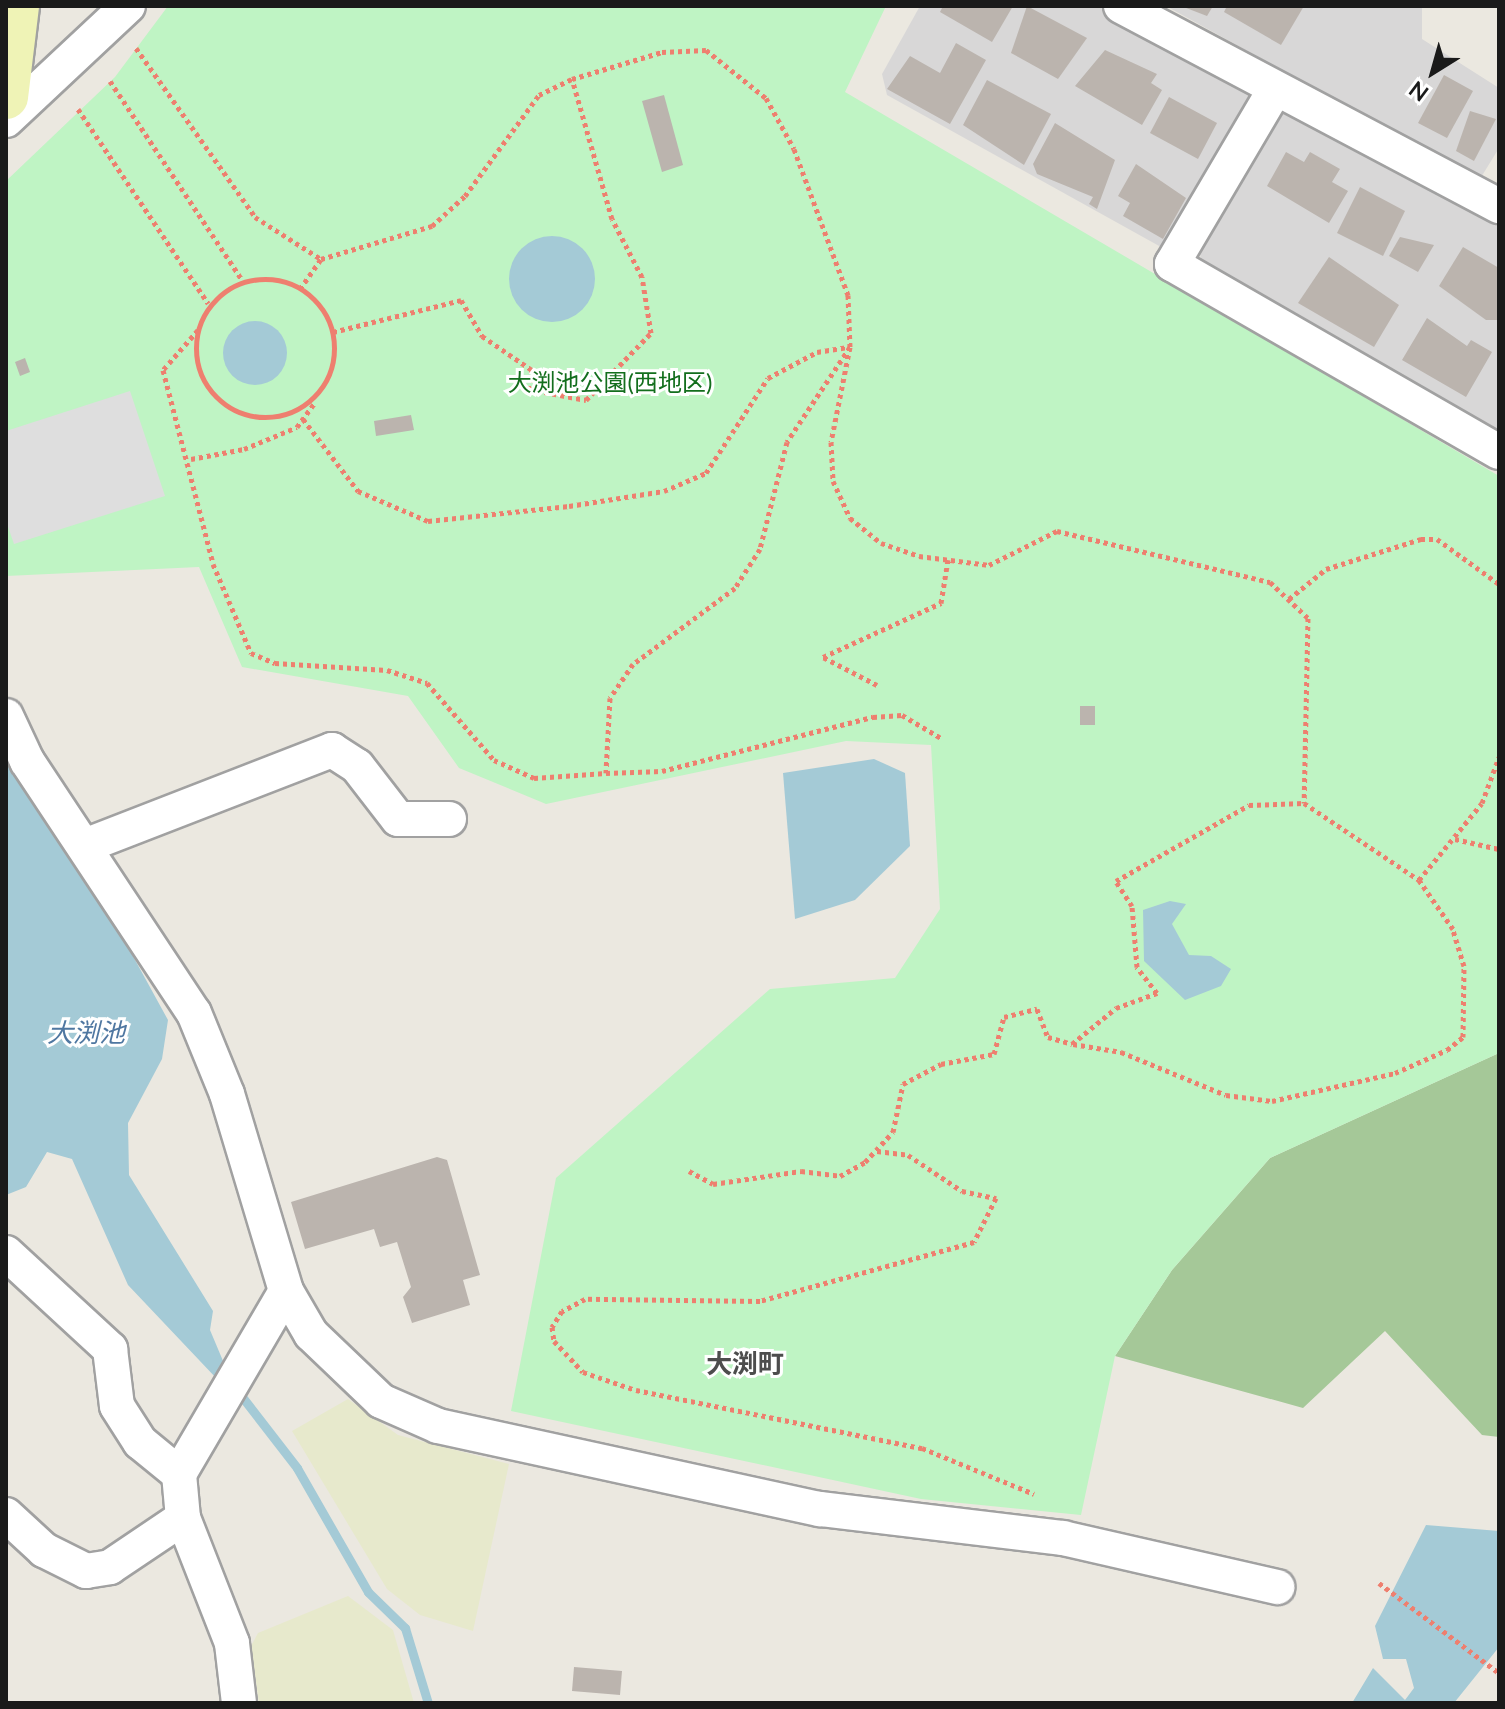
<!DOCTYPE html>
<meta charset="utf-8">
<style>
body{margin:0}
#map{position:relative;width:1505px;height:1709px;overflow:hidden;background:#ebe8e0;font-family:Lato,"Noto Sans JP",sans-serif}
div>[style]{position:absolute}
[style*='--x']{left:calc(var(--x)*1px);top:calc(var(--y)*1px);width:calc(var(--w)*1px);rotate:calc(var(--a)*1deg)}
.residential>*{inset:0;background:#d8d7d7}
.farmland>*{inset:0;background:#e7e9cc}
.forest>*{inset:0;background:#a5c898}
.park>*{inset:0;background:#bff4c4}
.parking>*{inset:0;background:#dedede}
.water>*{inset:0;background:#a4cad6}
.round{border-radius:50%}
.stream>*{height:9px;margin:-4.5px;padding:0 4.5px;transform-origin:4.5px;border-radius:4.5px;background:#a4cad6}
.building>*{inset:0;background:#bbb4ae}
.path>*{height:5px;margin-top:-2.5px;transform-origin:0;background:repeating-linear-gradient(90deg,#ee7f6f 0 4px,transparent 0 8px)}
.path>.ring{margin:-2.5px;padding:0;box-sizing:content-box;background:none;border:5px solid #ee7f6f;border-radius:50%}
.roads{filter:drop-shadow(2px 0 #a1a1a1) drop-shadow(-2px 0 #a1a1a1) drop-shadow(0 2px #a1a1a1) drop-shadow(0 -2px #a1a1a1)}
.street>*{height:34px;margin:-17px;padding:0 17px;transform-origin:17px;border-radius:17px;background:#fff}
.secondary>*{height:44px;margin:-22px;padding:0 22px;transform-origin:22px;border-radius:22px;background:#eff3b6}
span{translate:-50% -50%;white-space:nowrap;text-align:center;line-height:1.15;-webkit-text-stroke:6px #fff;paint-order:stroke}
.park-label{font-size:24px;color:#136e1d}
.water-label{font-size:26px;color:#4f77a1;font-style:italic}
.neighbourhood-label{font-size:26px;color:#4d4d4d;font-weight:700}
.frame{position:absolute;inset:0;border:8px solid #1a1a1a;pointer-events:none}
.north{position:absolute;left:1393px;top:32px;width:80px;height:80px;-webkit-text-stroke:6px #fff;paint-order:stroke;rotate:217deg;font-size:22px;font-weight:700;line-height:32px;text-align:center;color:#1a1a1a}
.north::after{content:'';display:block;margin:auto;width:28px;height:36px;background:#1a1a1a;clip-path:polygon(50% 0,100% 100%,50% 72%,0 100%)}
</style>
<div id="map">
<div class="residential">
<i style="clip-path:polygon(920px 6px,1102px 6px,1246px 86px,1251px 103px,1175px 241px,1161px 247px,887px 95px,882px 74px)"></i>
<i style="clip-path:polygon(1166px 6px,1422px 6px,1422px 39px,1499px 88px,1499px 148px,1480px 179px)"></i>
<i style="clip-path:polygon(1293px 109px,1499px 222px,1499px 436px,1203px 272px,1200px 254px,1275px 116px)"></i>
</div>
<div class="farmland">
<i style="clip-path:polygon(348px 1399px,398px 1435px,509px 1464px,473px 1631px,420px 1615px,387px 1589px,292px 1431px)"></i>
<i style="clip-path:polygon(348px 1596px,393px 1630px,414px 1703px,259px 1703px,251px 1646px,258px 1633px)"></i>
</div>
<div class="forest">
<i style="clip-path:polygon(1499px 1053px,1499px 1437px,1482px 1435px,1385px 1331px,1303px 1408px,1115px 1356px,1172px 1270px,1270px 1158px)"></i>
</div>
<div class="park">
<i style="clip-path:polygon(168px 6px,886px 6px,845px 92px,1499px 476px,1499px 1053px,1270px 1158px,1172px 1270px,1115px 1356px,1081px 1515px,921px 1499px,511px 1411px,556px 1178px,770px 989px,895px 978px,940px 909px,931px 745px,846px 741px,546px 804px,459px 768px,408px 696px,242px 667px,199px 567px,6px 576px,6px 181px,115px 77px)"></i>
</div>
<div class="parking">
<i style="clip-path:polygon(130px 391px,165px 496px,14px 544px,6px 521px,6px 431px)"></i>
</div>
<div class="water">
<i class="round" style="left:509px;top:236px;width:86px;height:86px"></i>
<i class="round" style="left:223px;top:321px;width:64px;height:64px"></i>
<i style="clip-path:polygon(874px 759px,905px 773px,910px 846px,855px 900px,795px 919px,783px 773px)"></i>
<i style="clip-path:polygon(6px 761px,117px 927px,168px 1020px,162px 1059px,128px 1123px,129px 1175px,213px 1311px,210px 1330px,226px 1368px,217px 1379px,128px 1285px,72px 1159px,47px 1152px,26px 1187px,6px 1195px)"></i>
<i style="clip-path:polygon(1170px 901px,1186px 904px,1172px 924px,1189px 955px,1211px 956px,1231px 969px,1221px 986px,1185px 1000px,1144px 961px,1143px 910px)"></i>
<i style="clip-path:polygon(1426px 1525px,1499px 1531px,1499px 1647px,1454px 1703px,1352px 1703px,1373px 1668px,1405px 1700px,1414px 1688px,1406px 1659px,1383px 1659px,1375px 1626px)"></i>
</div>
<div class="stream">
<i style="--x:236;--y:1389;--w:100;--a:52.3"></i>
<i style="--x:297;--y:1468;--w:143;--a:60.2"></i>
<i style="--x:368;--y:1592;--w:52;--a:44.2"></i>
<i style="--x:405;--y:1628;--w:78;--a:73"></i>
</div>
<div class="building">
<i style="clip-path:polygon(943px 6px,1013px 6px,992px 42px,940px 12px)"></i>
<i style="clip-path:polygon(1027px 6px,1087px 38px,1058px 79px,1011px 53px)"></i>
<i style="clip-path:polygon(1181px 6px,1213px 6px,1207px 16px)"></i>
<i style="clip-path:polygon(1227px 6px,1304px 6px,1281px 45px,1224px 12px)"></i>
<i style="clip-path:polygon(956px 43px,986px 60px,950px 124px,887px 89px,910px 56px,940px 73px)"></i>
<i style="clip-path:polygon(1105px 50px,1157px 74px,1151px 83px,1162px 90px,1142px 125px,1075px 86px)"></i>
<i style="clip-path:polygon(1444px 75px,1473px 91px,1447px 138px,1418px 123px)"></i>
<i style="clip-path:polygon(987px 80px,1051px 114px,1024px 165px,963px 125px)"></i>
<i style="clip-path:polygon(664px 95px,683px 165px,662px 172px,642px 101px)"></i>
<i style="clip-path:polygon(1169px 97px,1217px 123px,1198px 159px,1150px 133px)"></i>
<i style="clip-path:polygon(1470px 111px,1496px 119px,1474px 161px,1456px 151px)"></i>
<i style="clip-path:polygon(1055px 123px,1115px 160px,1097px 209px,1089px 204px,1093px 197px,1037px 174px,1033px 164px)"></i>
<i style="clip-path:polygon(1286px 152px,1304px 162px,1310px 152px,1340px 169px,1332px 182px,1348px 191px,1329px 223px,1267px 186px)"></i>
<i style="clip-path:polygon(1136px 164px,1186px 198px,1163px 239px,1123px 216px,1130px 203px,1118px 196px)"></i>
<i style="clip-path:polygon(1360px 187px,1405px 211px,1383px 256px,1337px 233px)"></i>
<i style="clip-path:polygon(1400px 237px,1434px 245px,1418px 272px,1389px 256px)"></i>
<i style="clip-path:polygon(1463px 247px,1499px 268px,1498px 320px,1486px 320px,1439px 286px)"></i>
<i style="clip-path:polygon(1329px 257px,1399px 305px,1374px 347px,1298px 303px)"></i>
<i style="clip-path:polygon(1427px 318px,1467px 346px,1471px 340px,1492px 352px,1466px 397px,1402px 360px)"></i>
<i style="clip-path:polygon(25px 358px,30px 372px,20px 376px,15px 362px)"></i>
<i style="clip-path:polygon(411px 415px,414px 430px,376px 436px,374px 421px)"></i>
<i style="clip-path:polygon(1080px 706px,1095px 706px,1095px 725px,1080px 725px)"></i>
<i style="clip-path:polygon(437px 1157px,447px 1160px,480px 1275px,463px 1280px,470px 1305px,412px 1323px,403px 1297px,411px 1287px,397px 1242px,380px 1247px,374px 1229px,305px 1249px,291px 1202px)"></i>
<i style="clip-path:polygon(574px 1667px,622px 1671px,620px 1695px,572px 1691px)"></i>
</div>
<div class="path">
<i style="--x:136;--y:48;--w:207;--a:54.8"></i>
<i style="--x:255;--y:217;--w:78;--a:32.5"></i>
<i style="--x:110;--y:81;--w:242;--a:56.4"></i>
<i style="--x:78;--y:109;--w:234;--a:56.2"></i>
<i class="ring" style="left:196px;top:279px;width:133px;height:133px"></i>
<i style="--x:300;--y:289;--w:37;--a:-55"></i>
<i style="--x:321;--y:259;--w:116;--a:-16.6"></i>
<i style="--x:432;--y:226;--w:45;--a:-42.3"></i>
<i style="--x:465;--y:196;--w:125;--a:-53.8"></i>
<i style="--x:539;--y:95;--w:37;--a:-26"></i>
<i style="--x:198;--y:330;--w:53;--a:131.2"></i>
<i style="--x:163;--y:370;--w:200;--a:75.5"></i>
<i style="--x:213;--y:564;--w:97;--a:66.9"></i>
<i style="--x:251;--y:653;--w:26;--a:23"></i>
<i style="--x:275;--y:663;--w:112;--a:3.6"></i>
<i style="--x:387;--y:670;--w:42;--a:18"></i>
<i style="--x:427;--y:683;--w:102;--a:49"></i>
<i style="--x:494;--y:760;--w:44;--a:24.2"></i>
<i style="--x:534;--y:778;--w:72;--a:-4"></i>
<i style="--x:333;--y:332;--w:132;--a:-14"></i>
<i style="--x:461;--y:300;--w:42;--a:59.7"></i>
<i style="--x:482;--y:336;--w:60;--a:34.2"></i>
<i style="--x:532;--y:370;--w:19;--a:99"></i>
<i style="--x:529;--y:389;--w:58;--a:10.9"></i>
<i style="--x:586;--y:400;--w:93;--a:-45.9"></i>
<i style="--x:651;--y:333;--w:57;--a:-99.1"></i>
<i style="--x:642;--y:277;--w:65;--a:-117.3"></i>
<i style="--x:612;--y:219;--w:146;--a:-105.9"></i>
<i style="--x:572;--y:79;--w:94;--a:-16.7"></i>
<i style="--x:662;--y:52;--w:44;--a:-2.6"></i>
<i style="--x:706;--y:50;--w:77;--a:38.7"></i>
<i style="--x:766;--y:98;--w:58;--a:61.2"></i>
<i style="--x:794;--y:149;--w:156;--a:69.7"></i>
<i style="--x:848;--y:295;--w:52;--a:87.8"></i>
<i style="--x:850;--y:347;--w:97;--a:101.3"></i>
<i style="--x:831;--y:442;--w:39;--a:87"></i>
<i style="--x:833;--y:481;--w:41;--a:65.3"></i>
<i style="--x:850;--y:518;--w:40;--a:39"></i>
<i style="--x:881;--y:543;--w:40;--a:18.9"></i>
<i style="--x:919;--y:556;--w:71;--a:7.3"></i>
<i style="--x:989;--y:565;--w:76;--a:-26.6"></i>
<i style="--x:1057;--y:531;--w:219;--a:13.5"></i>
<i style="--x:1270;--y:582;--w:52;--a:43.5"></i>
<i style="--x:1308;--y:618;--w:185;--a:91.2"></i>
<i style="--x:303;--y:419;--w:91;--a:52.6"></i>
<i style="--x:358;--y:491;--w:76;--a:23.2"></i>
<i style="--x:428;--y:521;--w:142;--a:-6.1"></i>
<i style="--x:569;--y:506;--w:96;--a:-9"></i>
<i style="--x:664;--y:491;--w:46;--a:-23.2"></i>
<i style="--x:706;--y:473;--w:113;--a:-56.9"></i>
<i style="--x:768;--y:378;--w:55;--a:-28"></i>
<i style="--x:817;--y:352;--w:33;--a:-9"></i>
<i style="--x:850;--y:347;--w:114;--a:123.6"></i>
<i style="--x:787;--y:442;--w:110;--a:104.2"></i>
<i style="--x:760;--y:549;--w:46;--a:122.7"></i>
<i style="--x:735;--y:588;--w:127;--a:143.3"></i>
<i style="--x:633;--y:664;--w:41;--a:124.1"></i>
<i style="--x:610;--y:698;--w:75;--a:93.1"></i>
<i style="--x:606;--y:773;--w:56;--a:-2"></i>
<i style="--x:662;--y:771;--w:218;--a:-14.4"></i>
<i style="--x:873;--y:717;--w:29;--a:-4"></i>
<i style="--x:902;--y:715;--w:45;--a:30.5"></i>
<i style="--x:191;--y:459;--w:54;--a:-10.7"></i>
<i style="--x:244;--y:449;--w:57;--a:-22.5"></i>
<i style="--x:297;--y:427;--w:31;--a:-54"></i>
<i style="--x:1289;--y:599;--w:48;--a:-39"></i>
<i style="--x:1326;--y:569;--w:100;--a:-17.5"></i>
<i style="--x:1421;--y:539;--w:16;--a:0"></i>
<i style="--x:1437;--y:539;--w:77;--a:36"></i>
<i style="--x:877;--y:685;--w:61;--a:-152.6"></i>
<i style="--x:823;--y:657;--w:130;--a:-24.6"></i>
<i style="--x:941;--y:603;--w:44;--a:-80.8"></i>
<i style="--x:1455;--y:839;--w:45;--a:12.8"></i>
<i style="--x:1073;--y:1044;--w:49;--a:9.5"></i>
<i style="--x:1121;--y:1052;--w:113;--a:22.3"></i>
<i style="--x:1226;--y:1095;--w:46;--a:7.4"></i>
<i style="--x:1272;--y:1101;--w:126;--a:-12.8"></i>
<i style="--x:1395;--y:1073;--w:57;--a:-23.9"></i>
<i style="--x:1447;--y:1050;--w:21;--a:-39"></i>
<i style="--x:1463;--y:1037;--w:71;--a:-89.2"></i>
<i style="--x:1464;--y:966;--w:39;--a:-107"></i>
<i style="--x:1453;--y:929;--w:60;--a:-124.8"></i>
<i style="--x:877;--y:1151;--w:31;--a:7"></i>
<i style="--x:908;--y:1155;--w:65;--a:33.7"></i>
<i style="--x:962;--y:1191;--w:35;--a:12"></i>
<i style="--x:996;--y:1198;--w:49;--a:116.6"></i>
<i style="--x:974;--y:1242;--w:222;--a:164.6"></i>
<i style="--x:760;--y:1301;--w:175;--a:-179.3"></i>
<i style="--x:585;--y:1299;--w:26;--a:152"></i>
<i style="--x:562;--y:1311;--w:19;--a:122"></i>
<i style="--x:552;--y:1327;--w:14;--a:82"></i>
<i style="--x:554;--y:1341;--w:42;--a:46.9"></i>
<i style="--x:583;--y:1372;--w:56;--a:18.8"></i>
<i style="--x:636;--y:1390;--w:292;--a:11.5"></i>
<i style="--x:922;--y:1448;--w:121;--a:22.3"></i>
<i style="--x:689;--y:1171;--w:27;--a:28"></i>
<i style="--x:713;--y:1184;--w:89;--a:-8.4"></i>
<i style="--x:801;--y:1171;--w:39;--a:7"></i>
<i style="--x:840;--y:1176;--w:29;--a:-29"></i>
<i style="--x:865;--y:1162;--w:41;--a:-47"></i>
<i style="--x:893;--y:1132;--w:49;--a:-78.2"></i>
<i style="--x:903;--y:1084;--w:43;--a:-27.8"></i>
<i style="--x:941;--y:1064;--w:54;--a:-10.7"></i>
<i style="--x:994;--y:1054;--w:38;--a:-75"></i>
<i style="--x:1004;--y:1017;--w:34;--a:-14"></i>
<i style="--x:1037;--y:1009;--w:30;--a:69"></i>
<i style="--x:1048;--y:1037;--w:25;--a:16"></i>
<i style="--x:1072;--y:1044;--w:57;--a:-39.3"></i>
<i style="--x:1116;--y:1008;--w:44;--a:-20.1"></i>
<i style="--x:1157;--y:993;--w:33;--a:-128"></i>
<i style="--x:1137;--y:967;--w:61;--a:-94.7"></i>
<i style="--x:1132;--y:906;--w:30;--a:-123"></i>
<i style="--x:1116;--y:881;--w:153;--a:-29.7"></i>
<i style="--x:1249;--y:805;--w:55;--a:-2.1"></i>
<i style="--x:1304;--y:803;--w:138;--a:33.8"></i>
<i style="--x:1419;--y:880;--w:99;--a:-50.7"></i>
<i style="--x:1482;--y:803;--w:49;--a:-69.7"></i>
<i style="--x:1379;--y:1583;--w:150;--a:36.9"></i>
</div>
<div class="roads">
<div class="street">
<i style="--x:1121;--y:6;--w:428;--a:27.9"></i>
<i style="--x:1274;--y:91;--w:201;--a:120.5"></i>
<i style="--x:1172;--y:264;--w:377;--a:29.9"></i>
<i style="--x:6;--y:120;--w:167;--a:-43.1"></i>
<i style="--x:6;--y:716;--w:50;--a:65"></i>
<i style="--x:27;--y:761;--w:302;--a:56.5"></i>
<i style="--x:194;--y:1013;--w:87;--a:67.8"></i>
<i style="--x:227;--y:1094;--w:206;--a:73.3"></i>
<i style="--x:286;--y:1291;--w:50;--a:59.8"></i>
<i style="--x:311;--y:1334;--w:97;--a:43.7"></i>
<i style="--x:381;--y:1401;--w:62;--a:23.7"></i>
<i style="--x:438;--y:1426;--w:391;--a:12.3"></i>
<i style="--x:820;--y:1509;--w:245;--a:6.8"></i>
<i style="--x:1063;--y:1538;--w:220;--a:12.9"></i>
<i style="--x:87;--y:845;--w:263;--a:-21.2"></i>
<i style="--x:332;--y:750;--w:30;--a:33"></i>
<i style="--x:357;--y:766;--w:67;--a:52.3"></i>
<i style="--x:398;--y:819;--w:51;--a:0"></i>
<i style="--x:6;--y:1253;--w:142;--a:42.7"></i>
<i style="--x:110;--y:1349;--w:57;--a:83"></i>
<i style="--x:117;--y:1406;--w:43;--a:57.4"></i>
<i style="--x:140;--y:1442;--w:50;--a:39.4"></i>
<i style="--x:6;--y:1515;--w:52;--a:42.6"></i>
<i style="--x:44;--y:1550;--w:47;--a:26.6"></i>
<i style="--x:86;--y:1571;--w:24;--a:-9"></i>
<i style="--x:110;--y:1567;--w:88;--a:-33.9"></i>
<i style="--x:239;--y:1703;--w:60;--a:-96.7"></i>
<i style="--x:232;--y:1643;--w:134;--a:-111.4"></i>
<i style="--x:183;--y:1518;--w:44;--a:-95.2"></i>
<i style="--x:179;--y:1474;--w:212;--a:-59.7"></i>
</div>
<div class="secondary">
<i style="--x:6;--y:97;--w:92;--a:-83.1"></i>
</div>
</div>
<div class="park-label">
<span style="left:610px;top:382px">大渕池公園(西地区)</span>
</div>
<div class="water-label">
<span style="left:86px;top:1033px">大渕池</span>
</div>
<div class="neighbourhood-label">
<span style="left:745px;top:1364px">大渕町</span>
</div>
<div class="frame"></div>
<div class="north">N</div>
</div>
